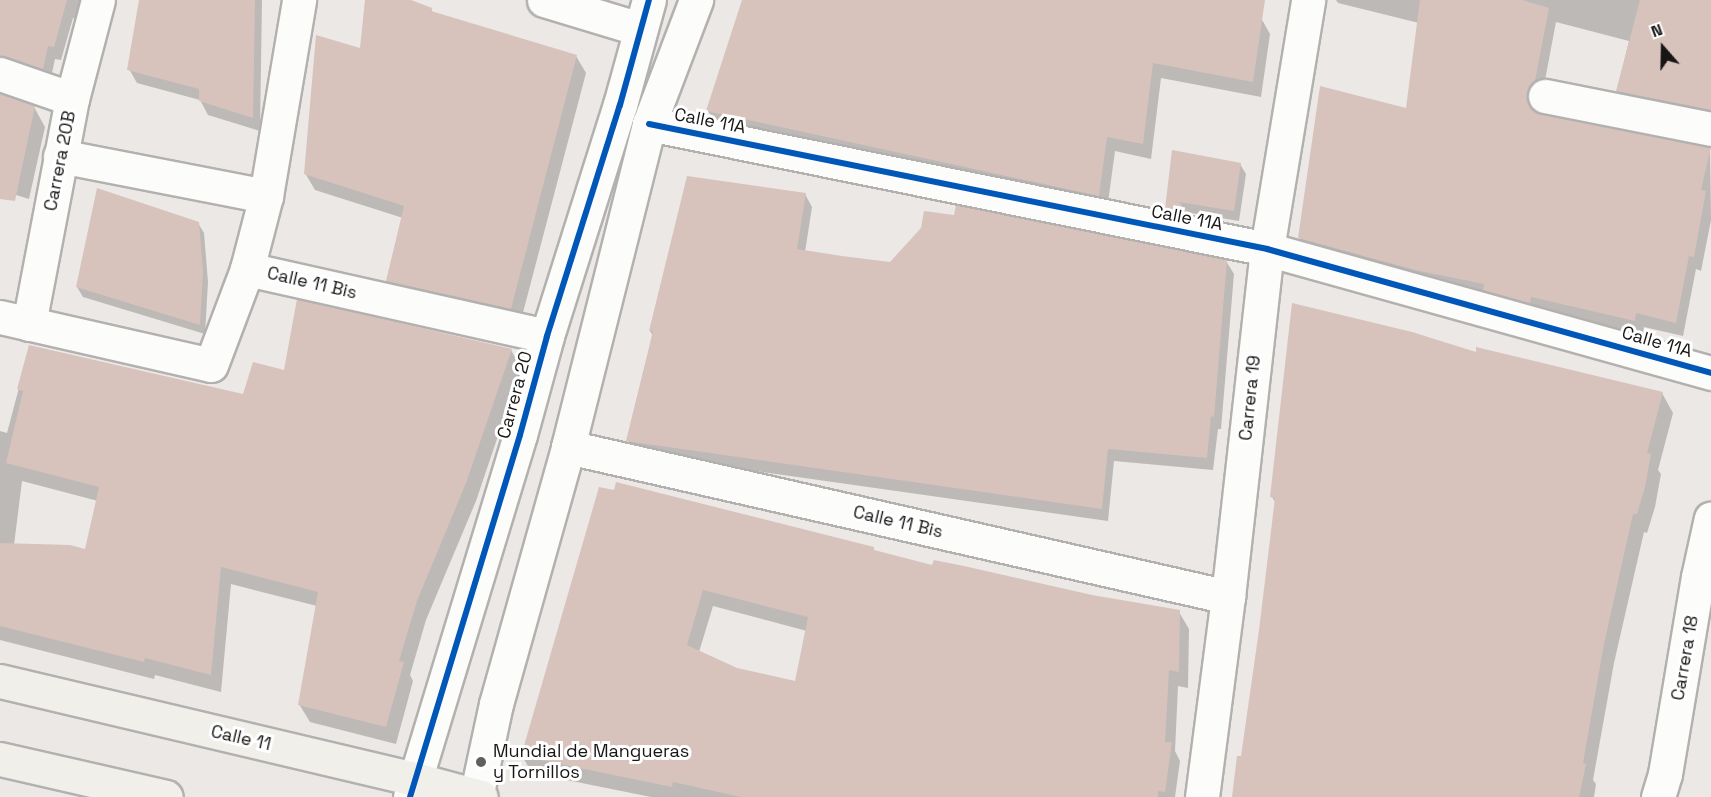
<!DOCTYPE html>
<style>
body{margin:0}
#map{position:relative;width:1711px;height:797px;overflow:hidden;background:#ebe8e5;font-family:"Space Grotesk",sans-serif}
div>[style]{position:absolute}
[style*='--x']{left:calc(var(--x)*1px);top:calc(var(--y)*1px);width:calc(var(--w)*1px);rotate:calc(var(--a)*1deg)}
.shadow>*{inset:0;background:#0003}
.building>*{inset:0;background:#d7c3bc}
.roads{filter:drop-shadow(2px 0 #b3b1af) drop-shadow(-2px 0 #b3b1af) drop-shadow(0 2px #b3b1af) drop-shadow(0 -2px #b3b1af)}
.minor>*{height:33px;margin:-16.5px;padding:0 16.5px;transform-origin:16.5px;border-radius:16.5px;background:#fcfcfb}
.major>*{height:33px;margin:-16.5px;padding:0 16.5px;transform-origin:16.5px;border-radius:16.5px;background:#f0efe9}
.cycleway>*{height:6px;margin:-3px;padding:0 3px;transform-origin:3px;border-radius:3px;background:#0057b8}
.dots>*{width:16px;height:16px;translate:-50% -50%;box-sizing:border-box;border:3px solid #fff;border-radius:50%}
span{translate:-50% -50%;white-space:nowrap;text-align:center;line-height:1.15;-webkit-text-stroke:6px #fff;paint-order:stroke}
.street-label{font-size:18px;color:#181615}
.poi-label{font-size:18px;color:#181615}
.left{translate:0 -50%;text-align:left}
.north{position:absolute;left:1633px;top:18px;width:60px;height:60px;-webkit-text-stroke:4px #fff;paint-order:stroke;rotate:340deg;font-size:16px;font-weight:700;line-height:24px;text-align:center;color:#181615}
.north::after{content:'';display:block;margin:auto;width:21px;height:27px;background:#181615;clip-path:polygon(50% 0,100% 100%,50% 72%,0 100%)}
</style>
<div id="map">
<div class="shadow">
<i style="clip-path:polygon(0 0,81px 0,76px 19px,73px 18px,61px 60px,55px 59px,50px 82px,0 69px)"></i>
<i style="clip-path:polygon(141px 0,262px 0,260px 131px,208px 115px,200px 100px,137px 83px,129px 69px)"></i>
<i style="clip-path:polygon(366px 0,406px 0,431px 9px,433px 13px,576px 56px,586px 73px,520px 324px,397px 297px,387px 281px,403px 218px,315px 190px,305px 173px,361px 50px)"></i>
<i style="clip-path:polygon(743px 0,1230px 0,1261px 18px,1270px 34px,1261px 97px,1161px 78px,1151px 159px,1115px 151px,1107px 210px,717px 126px,708px 111px)"></i>
<i style="clip-path:polygon(1336px 0,1711px 0,1711px 123px,1625px 105px,1617px 91px,1629px 41px,1556px 22px,1542px 96px,1534px 108px,1534px 112px,1541px 116px,1710px 149px,1711px 220px,1701px 271px,1696px 269px,1683px 336px,1644px 327px,1643px 334px,1538px 311px,1308px 252px,1300px 238px,1407px 110px,1419px 23px,1338px 3px)"></i>
<i style="clip-path:polygon(0 95px,34px 107px,45px 127px,29px 199px,0 190px)"></i>
<i style="clip-path:polygon(1240px 164px,1246px 174px,1239px 221px,1185px 212px,1193px 223px,1172px 219px,1166px 209px)"></i>
<i style="clip-path:polygon(805px 194px,812px 207px,805px 252px,891px 263px,1226px 261px,1234px 274px,1221px 429px,1218px 429px,1213px 470px,1114px 461px,1108px 521px,635px 454px,628px 441px,653px 336px,650px 331px)"></i>
<i style="clip-path:polygon(198px 223px,204px 233px,208px 282px,205px 334px,83px 297px,77px 287px)"></i>
<i style="clip-path:polygon(evenodd,30px 346px,245px 396px,286px 372px,511px 350px,521px 368px,476px 501px,426px 620px,410px 675px,413px 681px,396px 744px,310px 722px,299px 704px,317px 606px,231px 584px,221px 692px,155px 675px,154px 679px,0 640px,0 431px,7px 433px,30px 346px,22px 481px,98px 501px,86px 550px,14px 545px,22px 481px)"></i>
<i style="clip-path:polygon(1477px 354px,1662px 393px,1673px 413px,1658px 470px,1661px 474px,1655px 507px,1647px 533px,1644px 532px,1614px 663px,1593px 780px,1596px 784px,1594px 797px,1233px 797px,1242px 758px,1260px 630px,1276px 503px,1272px 497px)"></i>
<i style="clip-path:polygon(evenodd,600px 489px,873px 548px,876px 553px,933px 566px,1179px 612px,1189px 629px,1188px 688px,1178px 686px,1175px 751px,1180px 761px,1175px 797px,651px 797px,532px 773px,522px 756px,600px 489px,713px 606px,807px 631px,797px 682px,736px 670px,699px 652px,713px 606px)"></i>
</div>
<div class="building">
<i style="clip-path:polygon(0 0,67px 0,54px 47px,48px 46px,43px 69px,0 56px)"></i>
<i style="clip-path:polygon(139px 0,255px 0,253px 118px,199px 101px,199px 89px,127px 70px)"></i>
<i style="clip-path:polygon(365px 0,411px 0,432px 8px,431px 11px,577px 55px,511px 309px,386px 281px,404px 206px,304px 174px,316px 35px,360px 48px)"></i>
<i style="clip-path:polygon(742px 0,1265px 0,1253px 82px,1153px 63px,1143px 144px,1107px 137px,1099px 196px,706px 111px)"></i>
<i style="clip-path:polygon(1420px 0,1522px 0,1549px 8px,1535px 81px,1527px 93px,1528px 103px,1533px 110px,1541px 114px,1711px 147px,1701px 190px,1706px 191px,1694px 257px,1689px 256px,1676px 323px,1636px 313px,1635px 321px,1531px 297px,1530px 303px,1483px 290px,1484px 284px,1415px 270px,1298px 238px,1320px 86px,1406px 108px)"></i>
<i style="clip-path:polygon(1640px 0,1711px 0,1711px 110px,1616px 91px)"></i>
<i style="clip-path:polygon(0 94px,35px 106px,15px 201px,0 199px)"></i>
<i style="clip-path:polygon(1172px 150px,1241px 163px,1234px 211px,1179px 202px,1189px 214px,1165px 209px)"></i>
<i style="clip-path:polygon(687px 176px,806px 193px,797px 249px,842px 256px,890px 262px,921px 228px,924px 211px,954px 215px,956px 205px,1227px 260px,1214px 417px,1211px 416px,1207px 458px,1108px 449px,1102px 509px,626px 441px,653px 331px,649px 331px)"></i>
<i style="clip-path:polygon(97px 188px,199px 222px,203px 271px,200px 325px,76px 287px)"></i>
<i style="clip-path:polygon(297px 299px,512px 349px,466px 483px,417px 601px,399px 661px,404px 662px,386px 727px,298px 705px,318px 592px,221px 567px,211px 675px,145px 658px,144px 662px,0 626px,0 543px,70px 545px,85px 549px,99px 487px,6px 463px,23px 391px,17px 389px,29px 345px,243px 394px,253px 362px,284px 370px)"></i>
<i style="clip-path:polygon(1292px 303px,1412px 332px,1476px 352px,1476px 347px,1663px 392px,1647px 453px,1651px 454px,1645px 487px,1637px 514px,1633px 514px,1604px 644px,1583px 763px,1586px 764px,1579px 797px,1232px 797px,1237px 756px,1241px 756px,1259px 630px,1275px 498px,1270px 497px)"></i>
<i style="clip-path:polygon(evenodd,616px 482px,874px 547px,874px 550px,932px 565px,934px 560px,964px 566px,1092px 595px,1180px 610px,1179px 672px,1169px 670px,1165px 742px,1172px 742px,1165px 792px,1158px 791px,1158px 797px,741px 797px,673px 782px,672px 787px,521px 756px,599px 487px,614px 490px,616px 482px,703px 590px,808px 617px,795px 681px,737px 668px,687px 645px,703px 590px)"></i>
</div>
<div class="roads">
<div class="minor">
<i style="--x:544;--y:0;--w:100;--a:16.8"></i>
<i style="--x:0;--y:74;--w:76;--a:19.1"></i>
<i style="--x:1545;--y:96;--w:169;--a:11.2"></i>
<i style="--x:649;--y:124;--w:631;--a:11.43"></i>
<i style="--x:1267;--y:249;--w:461;--a:15.6"></i>
<i style="--x:60;--y:156;--w:210;--a:11"></i>
<i style="--x:247;--y:269;--w:307;--a:12.6"></i>
<i style="--x:0;--y:317;--w:216;--a:12.8"></i>
<i style="--x:211;--y:365;--w:103;--a:-69.4"></i>
<i style="--x:247;--y:269;--w:75;--a:-75.4"></i>
<i style="--x:266;--y:196;--w:199;--a:-80.4"></i>
<i style="--x:29;--y:324;--w:229;--a:-79.2"></i>
<i style="--x:72;--y:99;--w:102;--a:-75.3"></i>
<i style="--x:568;--y:447;--w:677;--a:12.8"></i>
<i style="--x:410;--y:797;--w:378;--a:-73.1"></i>
<i style="--x:520;--y:435;--w:103;--a:-74.7"></i>
<i style="--x:547;--y:336;--w:242;--a:-72.5"></i>
<i style="--x:620;--y:105;--w:109;--a:-74.6"></i>
<i style="--x:476;--y:797;--w:95;--a:-77.9"></i>
<i style="--x:496;--y:704;--w:267;--a:-74.3"></i>
<i style="--x:568;--y:447;--w:333;--a:-75.9"></i>
<i style="--x:649;--y:124;--w:133;--a:-69.2"></i>
<i style="--x:1202;--y:797;--w:202;--a:-82.6"></i>
<i style="--x:1228;--y:597;--w:350;--a:-83.6"></i>
<i style="--x:1267;--y:249;--w:252;--a:-80.6"></i>
<i style="--x:1658;--y:797;--w:24;--a:-73"></i>
<i style="--x:1665;--y:774;--w:200;--a:-80.5"></i>
<i style="--x:1698;--y:577;--w:60;--a:-77.6"></i>
</div>
<div class="major">
<i style="--x:0;--y:681;--w:425;--a:13.3"></i>
<i style="--x:414;--y:779;--w:69;--a:15"></i>
<i style="--x:0;--y:759;--w:170;--a:12.9"></i>
</div>
</div>
<div class="cycleway">
<i style="--x:649;--y:124;--w:631;--a:11.43"></i>
<i style="--x:1267;--y:249;--w:461;--a:15.6"></i>
<i style="--x:410;--y:797;--w:378;--a:-73.1"></i>
<i style="--x:520;--y:435;--w:103;--a:-74.7"></i>
<i style="--x:547;--y:336;--w:242;--a:-72.5"></i>
<i style="--x:620;--y:105;--w:109;--a:-74.6"></i>
</div>
<div class="dots">
<i style="left:481px;top:762px;background:#62605e"></i>
</div>
<div class="street-label">
<span style="left:710px;top:121px;rotate:11deg">Calle 11A</span>
<span style="left:60px;top:161px;rotate:-79deg">Carrera 20B</span>
<span style="left:1187px;top:218px;rotate:11deg">Calle 11A</span>
<span style="left:312px;top:283px;rotate:13deg">Calle 11 Bis</span>
<span style="left:1657px;top:342px;rotate:16deg">Calle 11A</span>
<span style="left:515px;top:395px;rotate:-75deg">Carrera 20</span>
<span style="left:1250px;top:398px;rotate:-84deg">Carrera 19</span>
<span style="left:898px;top:522px;rotate:13deg">Calle 11 Bis</span>
<span style="left:1685px;top:658px;rotate:-80deg">Carrera 18</span>
<span style="left:241px;top:738px;rotate:13deg">Calle 11</span>
</div>
<div class="poi-label">
<span class="left" style="left:493px;top:762px">Mundial de Mangueras<br>y Tornillos</span>
</div>
<div class="north">N</div>
</div>
